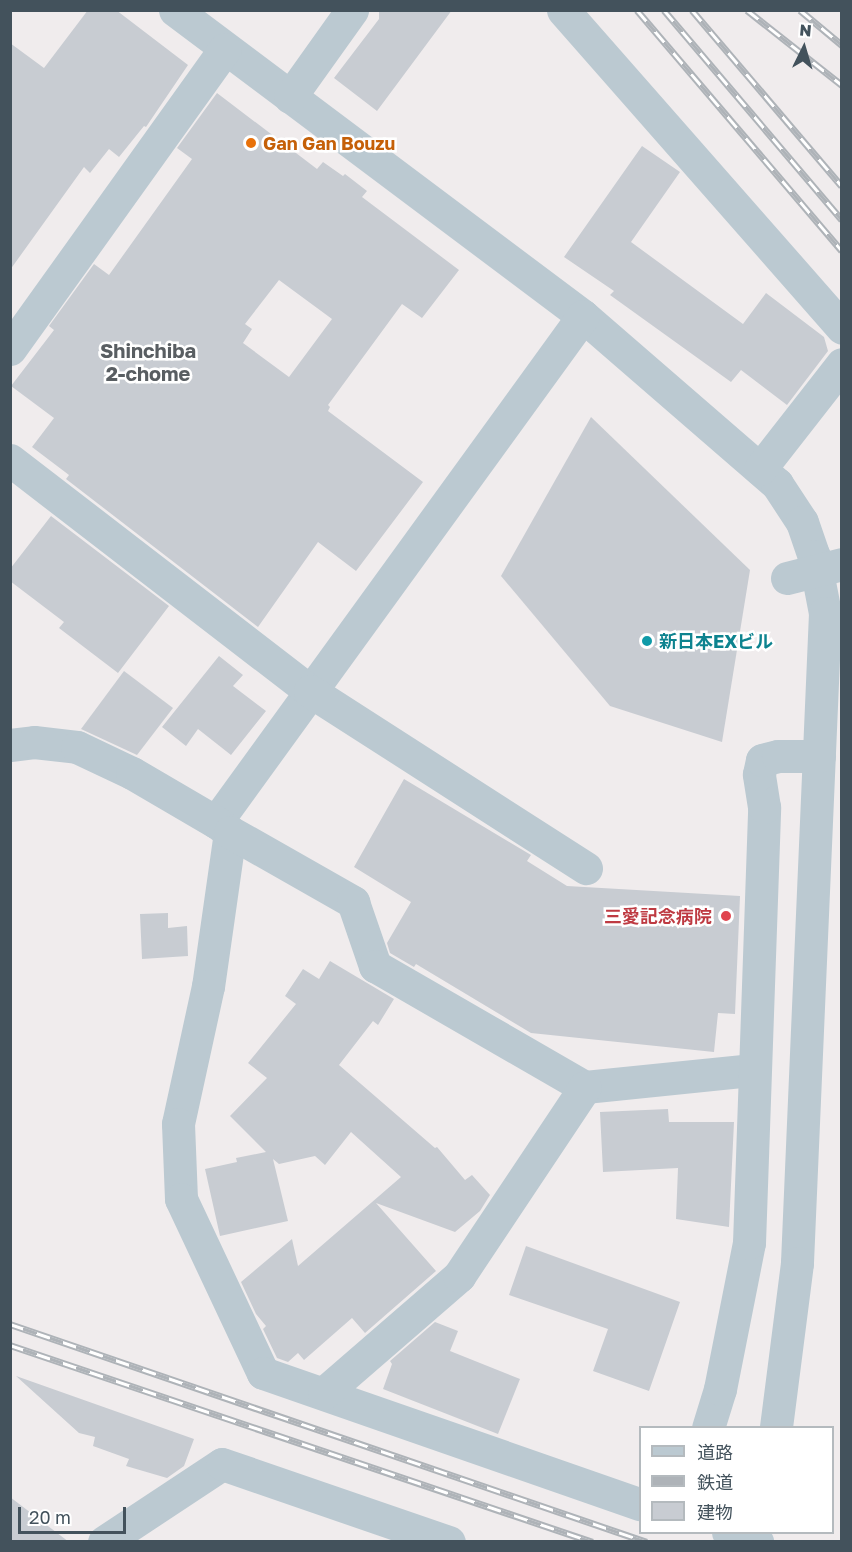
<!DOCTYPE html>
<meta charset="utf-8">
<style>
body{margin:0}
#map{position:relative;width:852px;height:1552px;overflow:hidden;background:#f0eced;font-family:"Golos Text","Noto Sans JP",sans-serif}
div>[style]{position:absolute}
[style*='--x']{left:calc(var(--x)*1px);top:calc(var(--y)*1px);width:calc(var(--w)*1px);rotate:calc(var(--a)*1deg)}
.building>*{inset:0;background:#c8ccd2}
.minor>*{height:33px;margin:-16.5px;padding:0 16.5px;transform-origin:16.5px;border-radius:16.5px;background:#bbc9d1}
.rail>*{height:7px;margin-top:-3.5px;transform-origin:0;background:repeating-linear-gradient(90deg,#fff 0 14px,#aeb3b8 0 28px);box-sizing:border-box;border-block:2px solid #aeb3b8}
.minor-bridge>*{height:33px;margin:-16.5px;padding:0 16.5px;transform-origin:16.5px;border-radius:16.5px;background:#bbc9d1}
.dots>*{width:16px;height:16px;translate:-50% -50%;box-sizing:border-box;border:3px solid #fff;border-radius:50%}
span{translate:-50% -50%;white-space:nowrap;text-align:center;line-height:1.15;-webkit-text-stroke:5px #fff;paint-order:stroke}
.food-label{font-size:18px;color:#c56008;font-weight:700}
.left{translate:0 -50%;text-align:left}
.culture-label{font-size:18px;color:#0d838f;font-weight:700}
.health-label{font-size:18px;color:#be3a42;font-weight:700}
.right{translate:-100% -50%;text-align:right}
.neighbourhood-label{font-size:20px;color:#595e62;font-weight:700}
.frame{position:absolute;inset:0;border:12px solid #43525c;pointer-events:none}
.legend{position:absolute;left:639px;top:1426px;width:195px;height:108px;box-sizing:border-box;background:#fff;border:2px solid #b4babe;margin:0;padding:8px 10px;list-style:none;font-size:18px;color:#43525c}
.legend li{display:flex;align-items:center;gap:12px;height:30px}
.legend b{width:30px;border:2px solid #b4babe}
.north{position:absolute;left:774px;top:18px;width:60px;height:60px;-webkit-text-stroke:4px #fff;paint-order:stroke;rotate:5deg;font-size:16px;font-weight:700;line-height:24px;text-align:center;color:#43525c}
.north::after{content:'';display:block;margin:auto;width:21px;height:27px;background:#43525c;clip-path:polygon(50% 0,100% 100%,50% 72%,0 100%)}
.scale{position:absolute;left:18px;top:1507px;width:108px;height:27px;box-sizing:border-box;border:3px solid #43525c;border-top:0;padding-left:8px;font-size:18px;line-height:21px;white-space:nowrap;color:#43525c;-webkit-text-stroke:4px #fff;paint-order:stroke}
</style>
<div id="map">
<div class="building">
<i style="clip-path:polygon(88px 10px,116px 10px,188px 65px,146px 127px,144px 126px,119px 157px,109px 149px,90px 173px,84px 167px,10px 270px,10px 43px,44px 68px)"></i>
<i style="clip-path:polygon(379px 10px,452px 10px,377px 111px,334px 78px,379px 19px)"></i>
<i style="clip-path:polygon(evenodd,217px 93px,317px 169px,323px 162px,343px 176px,345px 174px,367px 191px,362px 197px,459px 270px,422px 318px,402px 304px,328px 405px,330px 407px,328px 411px,423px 482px,356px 571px,318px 542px,258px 627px,66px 479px,69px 475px,32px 447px,54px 418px,11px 386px,54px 330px,49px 326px,94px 264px,109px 275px,192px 159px,177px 148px,217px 93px,279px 280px,332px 319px,289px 377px,243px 343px,252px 329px,245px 324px,279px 280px)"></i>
<i style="clip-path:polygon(642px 146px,680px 172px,631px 242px,743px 324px,766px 293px,824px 337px,828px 351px,787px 405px,741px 370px,731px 382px,610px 295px,614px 291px,564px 257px)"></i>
<i style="clip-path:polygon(591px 417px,750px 570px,722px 742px,610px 706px,501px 576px)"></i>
<i style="clip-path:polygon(51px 516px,169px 606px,118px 673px,59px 628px,64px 622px,10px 581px,10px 569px)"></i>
<i style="clip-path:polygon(219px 656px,243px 675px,233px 686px,266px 711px,231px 755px,198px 729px,186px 746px,162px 727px)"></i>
<i style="clip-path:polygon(124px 671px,173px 708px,137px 755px,81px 729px)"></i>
<i style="clip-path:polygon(404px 779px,531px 855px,527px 861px,567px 886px,740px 896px,735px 1014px,718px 1013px,714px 1052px,531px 1033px,416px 964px,414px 967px,390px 953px,387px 943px,411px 902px,354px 867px)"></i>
<i style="clip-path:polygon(168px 913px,168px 928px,187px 926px,188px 956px,142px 959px,140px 914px)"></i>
<i style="clip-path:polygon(330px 961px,394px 999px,378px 1025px,373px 1021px,339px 1065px,435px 1148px,437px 1147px,465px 1180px,472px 1175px,490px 1195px,480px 1211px,455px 1232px,376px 1203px,436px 1271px,365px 1333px,352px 1318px,304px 1360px,298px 1353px,288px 1362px,277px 1358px,263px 1329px,266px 1326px,256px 1314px,241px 1282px,292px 1239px,298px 1266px,401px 1177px,351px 1132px,325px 1165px,315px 1156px,279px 1164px,273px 1159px,288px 1221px,220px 1236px,205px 1169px,237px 1162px,236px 1158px,266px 1152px,230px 1116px,267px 1078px,248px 1063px,296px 1004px,285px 996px,303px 969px,319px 979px)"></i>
<i style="clip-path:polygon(668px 1109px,669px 1122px,734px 1122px,729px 1227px,676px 1219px,678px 1168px,603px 1172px,600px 1112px)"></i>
<i style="clip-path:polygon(526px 1246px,680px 1302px,649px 1391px,593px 1371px,608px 1329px,509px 1295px)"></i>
<i style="clip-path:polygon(435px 1322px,458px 1331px,450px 1351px,520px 1379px,498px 1434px,383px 1389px,392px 1364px,390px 1361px)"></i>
<i style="clip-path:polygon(16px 1376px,194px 1439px,184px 1466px,167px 1478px,126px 1466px,129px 1459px,93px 1446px,95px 1437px,79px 1433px)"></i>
<i style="clip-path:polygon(10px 1497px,69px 1542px,10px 1542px)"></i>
</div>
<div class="minor">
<i style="--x:175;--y:10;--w:510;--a:36.87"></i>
<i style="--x:583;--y:316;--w:257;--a:40.9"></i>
<i style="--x:777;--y:484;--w:45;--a:56.7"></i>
<i style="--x:802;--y:522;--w:36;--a:71"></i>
<i style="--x:814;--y:556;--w:58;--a:79.1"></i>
<i style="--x:825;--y:613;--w:651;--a:92.47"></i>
<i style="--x:797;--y:1263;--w:166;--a:97.3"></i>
<i style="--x:563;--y:10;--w:423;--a:48.7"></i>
<i style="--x:290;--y:97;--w:107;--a:-54.5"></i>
<i style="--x:583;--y:316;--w:625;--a:125.95"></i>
<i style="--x:216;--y:822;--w:17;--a:36"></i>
<i style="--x:230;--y:832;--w:156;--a:98.1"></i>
<i style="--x:208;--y:986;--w:141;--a:102.3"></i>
<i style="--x:178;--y:1124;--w:75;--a:87.7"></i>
<i style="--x:181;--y:1199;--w:192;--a:64.8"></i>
<i style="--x:263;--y:1373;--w:399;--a:19.2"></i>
<i style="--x:10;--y:349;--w:369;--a:-54.4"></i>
<i style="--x:10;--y:460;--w:379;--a:37.6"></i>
<i style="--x:310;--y:691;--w:328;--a:32.7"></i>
<i style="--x:760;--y:469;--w:133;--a:-52"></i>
<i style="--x:10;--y:745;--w:24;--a:-7"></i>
<i style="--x:34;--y:742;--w:43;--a:6.6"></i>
<i style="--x:77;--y:747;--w:61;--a:25.3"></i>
<i style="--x:132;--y:773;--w:97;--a:30.3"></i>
<i style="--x:230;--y:832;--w:142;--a:29.6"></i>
<i style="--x:353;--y:902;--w:68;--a:71"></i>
<i style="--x:375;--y:966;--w:242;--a:30"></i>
<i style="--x:585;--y:1087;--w:169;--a:-5.8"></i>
<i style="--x:324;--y:1393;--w:179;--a:-40.9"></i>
<i style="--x:459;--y:1276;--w:227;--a:-56.3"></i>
<i style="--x:708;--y:1428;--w:41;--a:-72.9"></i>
<i style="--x:720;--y:1389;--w:149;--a:-78.8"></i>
<i style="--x:749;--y:1243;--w:436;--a:-88"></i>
<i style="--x:764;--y:807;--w:33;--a:-99"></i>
<i style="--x:759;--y:774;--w:14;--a:-78"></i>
<i style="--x:762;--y:760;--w:16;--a:-14"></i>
<i style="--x:778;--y:756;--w:41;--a:0"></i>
<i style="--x:728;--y:1532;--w:31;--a:19"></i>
<i style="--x:104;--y:1542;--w:141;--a:-33.5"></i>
<i style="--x:222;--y:1464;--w:240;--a:19"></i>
</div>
<div class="rail">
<i style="--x:637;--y:10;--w:316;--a:49.6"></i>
<i style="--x:664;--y:10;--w:275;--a:49.7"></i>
<i style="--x:692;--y:10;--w:231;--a:49.6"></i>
<i style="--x:747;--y:10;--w:121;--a:38.3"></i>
<i style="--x:800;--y:10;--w:55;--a:39.8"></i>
<i style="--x:10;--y:1324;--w:673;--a:18.89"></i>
<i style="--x:10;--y:1345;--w:615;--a:18.67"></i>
</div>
<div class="minor-bridge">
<i style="--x:787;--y:578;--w:57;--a:-14.3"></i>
</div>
<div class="dots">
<i style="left:251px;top:143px;background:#e8710a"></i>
<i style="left:647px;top:641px;background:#0f9aa8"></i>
<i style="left:726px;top:916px;background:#e0444e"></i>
</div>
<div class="food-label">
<span class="left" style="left:263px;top:143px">Gan Gan Bouzu</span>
</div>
<div class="culture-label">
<span class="left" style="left:659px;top:641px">新日本EXビル</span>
</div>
<div class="health-label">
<span class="right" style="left:712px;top:916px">三愛記念病院</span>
</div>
<div class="neighbourhood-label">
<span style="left:148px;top:362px">Shinchiba<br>2-chome</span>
</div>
<div class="frame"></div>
<ul class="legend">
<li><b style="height:8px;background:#bbc9d1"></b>道路</li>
<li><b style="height:8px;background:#aeb3b8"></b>鉄道</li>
<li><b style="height:16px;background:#c8ccd2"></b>建物</li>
</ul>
<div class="north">N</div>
<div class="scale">20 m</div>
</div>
